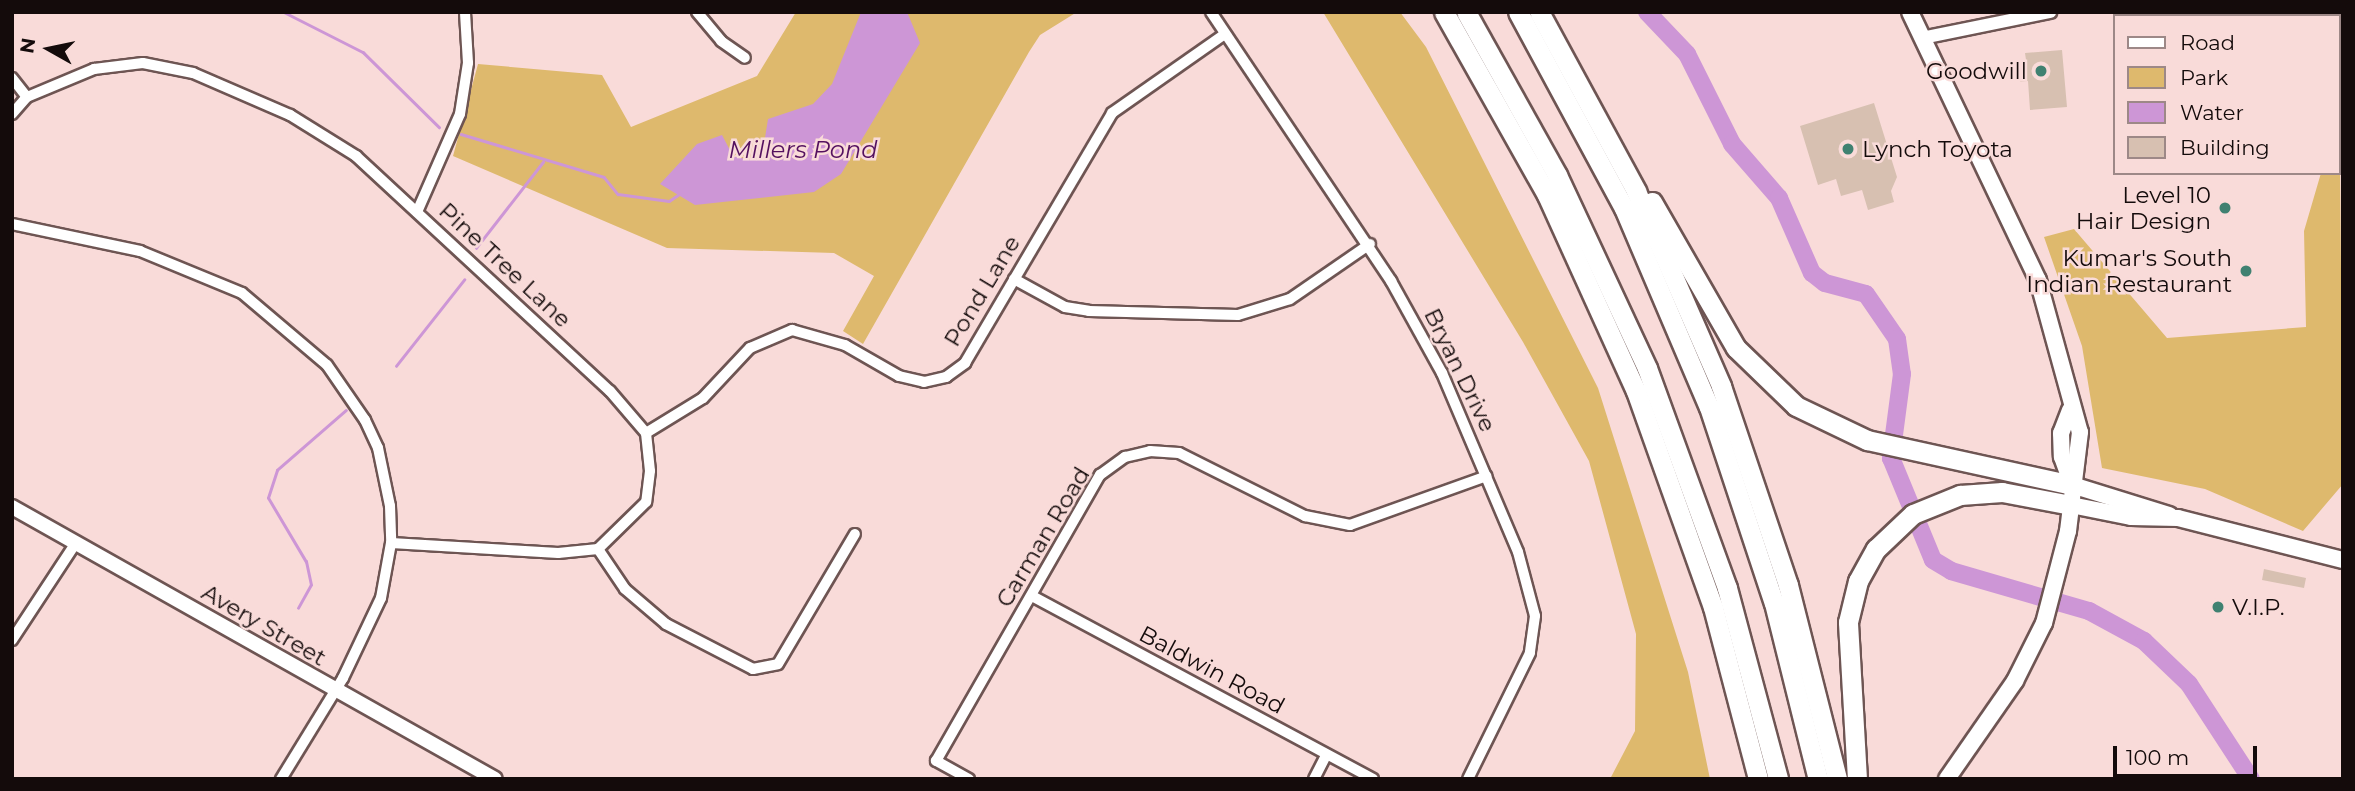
<!DOCTYPE html>
<style>
body{margin:0}
#map{position:relative;width:2355px;height:791px;overflow:hidden;background:#f9dbd9;font-family:Montserrat,sans-serif}
div>[style]{position:absolute}
[style*='--x']{left:calc(var(--x)*1px);top:calc(var(--y)*1px);width:calc(var(--w)*1px);rotate:calc(var(--a)*1deg)}
.green>*{inset:0;background:#deb96d}
.water>*{inset:0;background:#cd96d6}
.stream>*{height:2.5px;margin:-1.25px;padding:0 1.25px;transform-origin:1.25px;border-radius:1.25px;background:#cd96d6}
.river>*{height:18px;margin:-9px;padding:0 9px;transform-origin:9px;border-radius:9px;background:#cd96d6}
.building>*{inset:0;background:#d7c0b1}
.roads{filter:drop-shadow(2px 0 #6e5553) drop-shadow(-2px 0 #6e5553) drop-shadow(0 2px #6e5553) drop-shadow(0 -2px #6e5553)}
.minor>*{height:10px;margin:-5px;padding:0 5px;transform-origin:5px;border-radius:5px;background:#fff}
.tertiary>*{height:12px;margin:-6px;padding:0 6px;transform-origin:6px;border-radius:6px;background:#fff}
.secondary>*{height:14px;margin:-7px;padding:0 7px;transform-origin:7px;border-radius:7px;background:#fff}
.primary>*{height:16px;margin:-8px;padding:0 8px;transform-origin:8px;border-radius:8px;background:#fff}
.motorway>*{height:19px;margin:-9.5px;padding:0 9.5px;transform-origin:9.5px;border-radius:9.5px;background:#fff}
.dots>*{width:19px;height:19px;translate:-50% -50%;box-sizing:border-box;border:4px solid #f9dbd9;border-radius:50%}
span{translate:-50% -50%;white-space:nowrap;text-align:center;line-height:1.15;-webkit-text-stroke:5px #f9dbd9;paint-order:stroke}
.poi-label{font-size:23px;color:#140b0b}
.right{translate:-100% -50%;text-align:right}
.left{translate:0 -50%;text-align:left}
.street-label{font-size:23px;color:#140b0b}
.water-label{font-size:24px;color:#54105f;font-style:italic}
.frame{position:absolute;inset:0;border:14px solid #140b0b;pointer-events:none}
.legend{position:absolute;left:2113px;top:14px;width:228px;height:161px;box-sizing:border-box;background:#f9dbd9;border:2px solid #9d8887;margin:0;padding:9px 12px;list-style:none;font-size:21px;color:#140b0b}
.legend li{display:flex;align-items:center;gap:14px;height:35px}
.legend b{width:35px;border:2px solid #9d8887}
.north{position:absolute;left:14px;top:14px;width:70px;height:70px;-webkit-text-stroke:5px #f9dbd9;paint-order:stroke;rotate:279deg;font-size:19px;font-weight:700;line-height:28px;text-align:center;color:#140b0b}
.north::after{content:'';display:block;margin:auto;width:24px;height:32px;background:#140b0b;clip-path:polygon(50% 0,100% 100%,50% 72%,0 100%)}
.scale{position:absolute;left:2113px;top:746px;width:144px;height:32px;box-sizing:border-box;border:4px solid #140b0b;border-top:0;padding-left:9px;font-size:21px;line-height:24px;white-space:nowrap;color:#140b0b;-webkit-text-stroke:5px #f9dbd9;paint-order:stroke}
</style>
<div id="map">
<div class="green">
<i style="clip-path:polygon(796px 12px,1077px 12px,1040px 35px,1029px 52px,863px 344px,843px 331px,874px 276px,834px 253px,667px 248px,453px 156px,478px 64px,602px 75px,631px 127px,757px 76px)"></i>
<i style="clip-path:polygon(1323px 12px,1400px 12px,1426px 47px,1598px 388px,1688px 672px,1710px 779px,1610px 779px,1635px 731px,1636px 634px,1589px 461px,1523px 342px)"></i>
<i style="clip-path:polygon(2339px 58px,2343px 484px,2303px 531px,2205px 489px,2102px 468px,2082px 346px,2044px 237px,2074px 229px,2167px 338px,2306px 327px,2304px 231px,2321px 173px,2339px 173px)"></i>
</div>
<div class="water">
<i style="clip-path:polygon(861px 12px,907px 12px,920px 43px,841px 174px,814px 192px,695px 205px,660px 184px,697px 144px,722px 135px,733px 156px,751px 160px,764px 144px,768px 119px,813px 104px,832px 84px)"></i>
</div>
<div class="stream">
<i style="--x:284;--y:12;--w:89;--a:26.9"></i>
<i style="--x:363;--y:52;--w:107;--a:44.6"></i>
<i style="--x:461;--y:134;--w:149;--a:16.7"></i>
<i style="--x:604;--y:177;--w:22;--a:51"></i>
<i style="--x:618;--y:194;--w:51;--a:7.8"></i>
<i style="--x:669;--y:201;--w:11;--a:-34"></i>
<i style="--x:476;--y:248;--w:109;--a:-52.1"></i>
<i style="--x:396;--y:366;--w:110;--a:-51.7"></i>
<i style="--x:298;--y:608;--w:26;--a:-61"></i>
<i style="--x:311;--y:585;--w:24;--a:-102"></i>
<i style="--x:306;--y:562;--w:74;--a:-120.7"></i>
<i style="--x:268;--y:498;--w:29;--a:-72"></i>
<i style="--x:277;--y:470;--w:91;--a:-41"></i>
</div>
<div class="river">
<i style="--x:1647;--y:12;--w:58;--a:46.4"></i>
<i style="--x:1687;--y:54;--w:101;--a:63.4"></i>
<i style="--x:1732;--y:144;--w:72;--a:49"></i>
<i style="--x:1779;--y:198;--w:82;--a:66.3"></i>
<i style="--x:1812;--y:273;--w:16;--a:38"></i>
<i style="--x:1825;--y:283;--w:42;--a:15"></i>
<i style="--x:1866;--y:294;--w:55;--a:55.4"></i>
<i style="--x:1897;--y:339;--w:35;--a:82"></i>
<i style="--x:1902;--y:374;--w:85;--a:97.5"></i>
<i style="--x:1891;--y:458;--w:110;--a:67.6"></i>
<i style="--x:1933;--y:560;--w:21;--a:31"></i>
<i style="--x:1951;--y:571;--w:144;--a:16.2"></i>
<i style="--x:2089;--y:611;--w:63;--a:28.6"></i>
<i style="--x:2144;--y:641;--w:62;--a:43.7"></i>
<i style="--x:2189;--y:684;--w:113;--a:56.9"></i>
</div>
<div class="building">
<i style="clip-path:polygon(2062px 50px,2067px 107px,2030px 110px,2028px 81px,2020px 82px,2018px 61px,2026px 60px,2025px 53px)"></i>
<i style="clip-path:polygon(1874px 103px,1897px 177px,1891px 191px,1894px 202px,1868px 210px,1862px 190px,1841px 196px,1836px 179px,1818px 185px,1800px 126px)"></i>
<i style="clip-path:polygon(2264px 569px,2306px 578px,2304px 588px,2262px 580px)"></i>
</div>
<div class="roads">
<div class="minor">
<i style="--x:697;--y:12;--w:38;--a:50"></i>
<i style="--x:721;--y:41;--w:29;--a:35"></i>
<i style="--x:1211;--y:12;--w:324;--a:56.2"></i>
<i style="--x:1391;--y:281;--w:105;--a:61"></i>
<i style="--x:1442;--y:373;--w:194;--a:67"></i>
<i style="--x:1518;--y:552;--w:66;--a:75.1"></i>
<i style="--x:1535;--y:616;--w:37;--a:98"></i>
<i style="--x:1530;--y:653;--w:140;--a:116.2"></i>
<i style="--x:12;--y:78;--w:24;--a:52"></i>
<i style="--x:12;--y:114;--w:23;--a:-49"></i>
<i style="--x:27;--y:97;--w:73;--a:-22.7"></i>
<i style="--x:94;--y:69;--w:49;--a:-7"></i>
<i style="--x:143;--y:63;--w:51;--a:11.3"></i>
<i style="--x:193;--y:73;--w:106;--a:23.4"></i>
<i style="--x:290;--y:115;--w:78;--a:31.8"></i>
<i style="--x:356;--y:156;--w:346;--a:42.8"></i>
<i style="--x:610;--y:391;--w:55;--a:49.4"></i>
<i style="--x:646;--y:433;--w:38;--a:84"></i>
<i style="--x:650;--y:471;--w:31;--a:97"></i>
<i style="--x:646;--y:502;--w:67;--a:135.6"></i>
<i style="--x:598;--y:549;--w:40;--a:174.3"></i>
<i style="--x:558;--y:553;--w:167;--a:-176.6"></i>
<i style="--x:417;--y:212;--w:107;--a:-66.3"></i>
<i style="--x:460;--y:114;--w:52;--a:-81.1"></i>
<i style="--x:468;--y:63;--w:51;--a:-93.4"></i>
<i style="--x:12;--y:224;--w:131;--a:11.9"></i>
<i style="--x:140;--y:251;--w:110;--a:22.4"></i>
<i style="--x:242;--y:293;--w:111;--a:40.3"></i>
<i style="--x:327;--y:365;--w:67;--a:55.4"></i>
<i style="--x:365;--y:420;--w:31;--a:65"></i>
<i style="--x:378;--y:448;--w:59;--a:78.3"></i>
<i style="--x:390;--y:506;--w:37;--a:88"></i>
<i style="--x:391;--y:543;--w:56;--a:100.3"></i>
<i style="--x:381;--y:598;--w:89;--a:115.4"></i>
<i style="--x:343;--y:678;--w:119;--a:121.5"></i>
<i style="--x:1014;--y:279;--w:58;--a:28.8"></i>
<i style="--x:1065;--y:307;--w:24;--a:9"></i>
<i style="--x:1089;--y:311;--w:149;--a:1.5"></i>
<i style="--x:1238;--y:315;--w:54;--a:-17.1"></i>
<i style="--x:1290;--y:299;--w:97;--a:-34.5"></i>
<i style="--x:646;--y:433;--w:67;--a:-31.6"></i>
<i style="--x:703;--y:398;--w:69;--a:-46.8"></i>
<i style="--x:750;--y:348;--w:46;--a:-23.2"></i>
<i style="--x:792;--y:330;--w:55;--a:15.8"></i>
<i style="--x:845;--y:345;--w:62;--a:29.9"></i>
<i style="--x:899;--y:376;--w:26;--a:13"></i>
<i style="--x:924;--y:382;--w:23;--a:-13"></i>
<i style="--x:946;--y:377;--w:24;--a:-36"></i>
<i style="--x:965;--y:363;--w:290;--a:-59.5"></i>
<i style="--x:1112;--y:113;--w:138;--a:-35"></i>
<i style="--x:598;--y:549;--w:48;--a:56"></i>
<i style="--x:625;--y:589;--w:54;--a:40.5"></i>
<i style="--x:666;--y:624;--w:98;--a:27.3"></i>
<i style="--x:753;--y:669;--w:25;--a:-11"></i>
<i style="--x:778;--y:664;--w:151;--a:-59.4"></i>
<i style="--x:1032;--y:596;--w:387;--a:28.2"></i>
<i style="--x:12;--y:640;--w:115;--a:-56.7"></i>
<i style="--x:969;--y:779;--w:38;--a:-151"></i>
<i style="--x:936;--y:761;--w:330;--a:-60.2"></i>
<i style="--x:1100;--y:475;--w:31;--a:-36"></i>
<i style="--x:1125;--y:457;--w:26;--a:-13"></i>
<i style="--x:1150;--y:451;--w:29;--a:4"></i>
<i style="--x:1179;--y:453;--w:141;--a:26.6"></i>
<i style="--x:1305;--y:516;--w:46;--a:11.3"></i>
<i style="--x:1350;--y:525;--w:145;--a:-19.7"></i>
<i style="--x:1314;--y:779;--w:27;--a:-63"></i>
</div>
<div class="tertiary">
<i style="--x:1922;--y:38;--w:131;--a:-11.5"></i>
</div>
<div class="secondary">
<i style="--x:12;--y:507;--w:554;--a:29.39"></i>
</div>
<div class="primary">
<i style="--x:1910;--y:12;--w:297;--a:64.5"></i>
<i style="--x:2038;--y:280;--w:158;--a:74.6"></i>
<i style="--x:2080;--y:432;--w:100;--a:96.9"></i>
<i style="--x:2068;--y:531;--w:95;--a:104.6"></i>
<i style="--x:2044;--y:623;--w:65;--a:116.6"></i>
<i style="--x:2015;--y:681;--w:119;--a:124.8"></i>
<i style="--x:2070;--y:410;--w:25;--a:111"></i>
<i style="--x:2061;--y:433;--w:24;--a:88"></i>
<i style="--x:2062;--y:457;--w:30;--a:70"></i>
<i style="--x:2072;--y:485;--w:102;--a:17.2"></i>
<i style="--x:2071;--y:505;--w:61;--a:11.3"></i>
<i style="--x:2131;--y:517;--w:47;--a:1.2"></i>
<i style="--x:2178;--y:518;--w:170;--a:14.3"></i>
</div>
<div class="motorway">
<i style="--x:1444;--y:12;--w:210;--a:60.6"></i>
<i style="--x:1547;--y:195;--w:215;--a:65.6"></i>
<i style="--x:1636;--y:391;--w:229;--a:70.4"></i>
<i style="--x:1713;--y:607;--w:178;--a:75.3"></i>
<i style="--x:1466;--y:12;--w:187;--a:60.8"></i>
<i style="--x:1557;--y:175;--w:213;--a:65"></i>
<i style="--x:1647;--y:368;--w:234;--a:70"></i>
<i style="--x:1727;--y:588;--w:198;--a:75"></i>
<i style="--x:1518;--y:12;--w:223;--a:61.6"></i>
<i style="--x:1624;--y:208;--w:216;--a:66.9"></i>
<i style="--x:1709;--y:407;--w:206;--a:71.7"></i>
<i style="--x:1774;--y:603;--w:181;--a:76"></i>
<i style="--x:1539;--y:12;--w:204;--a:61.5"></i>
<i style="--x:1636;--y:191;--w:213;--a:66.4"></i>
<i style="--x:1721;--y:386;--w:210;--a:71.4"></i>
<i style="--x:1788;--y:585;--w:200;--a:75.8"></i>
<i style="--x:1652;--y:202;--w:168;--a:60.1"></i>
<i style="--x:1736;--y:348;--w:83;--a:44"></i>
<i style="--x:1796;--y:406;--w:79;--a:25.6"></i>
<i style="--x:1867;--y:440;--w:210;--a:12.4"></i>
<i style="--x:1857;--y:779;--w:157;--a:-93.3"></i>
<i style="--x:1848;--y:622;--w:42;--a:-76.3"></i>
<i style="--x:1858;--y:581;--w:37;--a:-61"></i>
<i style="--x:1876;--y:549;--w:51;--a:-43.4"></i>
<i style="--x:1913;--y:514;--w:51;--a:-22"></i>
<i style="--x:1960;--y:495;--w:42;--a:-4.1"></i>
<i style="--x:2002;--y:492;--w:70;--a:10.7"></i>
</div>
</div>
<div class="dots">
<i style="left:2041px;top:71px;background:#408171"></i>
<i style="left:1848px;top:149px;background:#408171"></i>
<i style="left:2225px;top:208px;background:#408171"></i>
<i style="left:2246px;top:271px;background:#408171"></i>
<i style="left:2218px;top:607px;background:#408171"></i>
</div>
<div class="poi-label">
<span class="right" style="left:2027px;top:71px">Goodwill</span>
<span class="left" style="left:1862px;top:149px">Lynch Toyota</span>
<span class="right" style="left:2211px;top:208px">Level 10<br>Hair Design</span>
<span class="right" style="left:2232px;top:271px">Kumar's South<br>Indian Restaurant</span>
<span class="left" style="left:2232px;top:607px">V.I.P.</span>
</div>
<div class="street-label">
<span style="left:505px;top:265px;rotate:43deg">Pine Tree Lane</span>
<span style="left:982px;top:291px;rotate:-59deg">Pond Lane</span>
<span style="left:1460px;top:370px;rotate:64deg">Bryan Drive</span>
<span style="left:1043px;top:537px;rotate:-59deg">Carman Road</span>
<span style="left:264px;top:625px;rotate:30deg">Avery Street</span>
<span style="left:1212px;top:670px;rotate:28deg">Baldwin Road</span>
</div>
<div class="water-label">
<span style="left:803px;top:150px">Millers Pond</span>
</div>
<div class="frame"></div>
<ul class="legend">
<li><b style="height:9px;background:#fff"></b>Road</li>
<li><b style="height:19px;background:#deb96d"></b>Park</li>
<li><b style="height:19px;background:#cd96d6"></b>Water</li>
<li><b style="height:19px;background:#d7c0b1"></b>Building</li>
</ul>
<div class="north">N</div>
<div class="scale">100 m</div>
</div>
